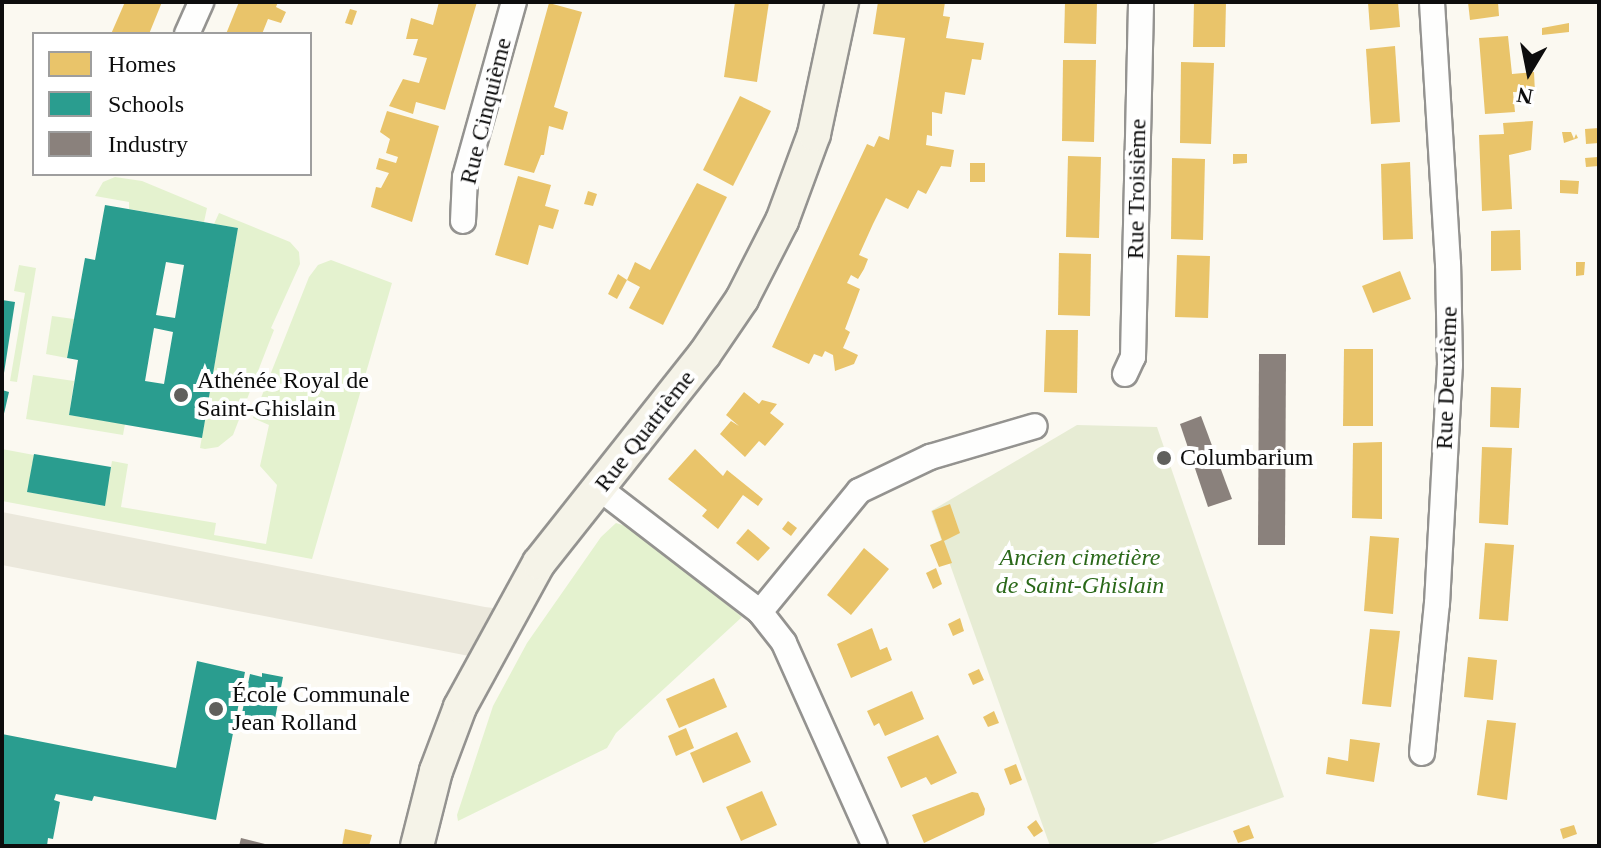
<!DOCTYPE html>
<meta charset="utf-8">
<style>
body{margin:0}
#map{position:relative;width:1601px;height:848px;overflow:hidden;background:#fbf9f1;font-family:Georgia,serif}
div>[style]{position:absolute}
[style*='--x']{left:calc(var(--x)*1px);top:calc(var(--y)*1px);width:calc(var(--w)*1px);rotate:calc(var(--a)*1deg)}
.green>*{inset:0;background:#e4f2cf}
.cemetery>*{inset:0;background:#e7ecd4}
.plaza>*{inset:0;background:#ebe8dc}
.homes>*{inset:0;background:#e9c46a}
.schools>*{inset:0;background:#2a9d8f}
.industry>*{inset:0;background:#8a817c}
.roads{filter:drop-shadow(2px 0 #949390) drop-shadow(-2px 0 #949390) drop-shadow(0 2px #949390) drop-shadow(0 -2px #949390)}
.street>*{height:24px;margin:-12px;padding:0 12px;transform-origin:12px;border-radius:12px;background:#fefefd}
.secondary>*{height:32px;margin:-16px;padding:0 16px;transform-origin:16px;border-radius:16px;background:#f5f3e8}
.dots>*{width:22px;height:22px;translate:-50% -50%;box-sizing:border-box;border:4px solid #fff;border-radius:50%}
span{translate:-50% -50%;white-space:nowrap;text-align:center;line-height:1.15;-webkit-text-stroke:8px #fff;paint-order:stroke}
.street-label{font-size:24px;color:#0d0d0d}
.poi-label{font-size:24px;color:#0d0d0d}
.left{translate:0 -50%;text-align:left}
.park-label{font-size:24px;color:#2a6819;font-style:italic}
.frame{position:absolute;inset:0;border:4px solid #0d0d0d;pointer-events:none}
.legend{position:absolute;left:32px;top:32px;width:280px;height:144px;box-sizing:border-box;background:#fff;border:2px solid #9e9e9e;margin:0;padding:10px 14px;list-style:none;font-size:24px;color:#0d0d0d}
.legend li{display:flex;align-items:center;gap:16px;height:40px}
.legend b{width:40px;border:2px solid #9e9e9e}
.north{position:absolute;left:1489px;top:32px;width:80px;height:80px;-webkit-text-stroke:6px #fff;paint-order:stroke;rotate:190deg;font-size:22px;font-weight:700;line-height:32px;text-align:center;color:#0d0d0d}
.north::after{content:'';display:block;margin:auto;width:28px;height:36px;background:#0d0d0d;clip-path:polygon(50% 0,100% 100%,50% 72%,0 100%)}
</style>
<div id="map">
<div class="green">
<i style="clip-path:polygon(115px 177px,142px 181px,207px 208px,204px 222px,129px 209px,129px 202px,95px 196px,103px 182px)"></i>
<i style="clip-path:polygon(219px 213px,290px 242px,299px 252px,300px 264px,271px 328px,274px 330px,233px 435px,218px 447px,205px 449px,200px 448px,238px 228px,214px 224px)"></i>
<i style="clip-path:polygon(331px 260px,392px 283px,312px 559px,2px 501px,2px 449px,34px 455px,28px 492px,104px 506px,112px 461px,128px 464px,121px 507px,216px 523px,214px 535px,266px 544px,277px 485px,260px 466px,269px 425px,253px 418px,309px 277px,318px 265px)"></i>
<i style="clip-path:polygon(19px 265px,36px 268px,17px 382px,10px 381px,25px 293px,14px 291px)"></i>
<i style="clip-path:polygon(52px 316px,74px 319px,67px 358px,46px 354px)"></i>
<i style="clip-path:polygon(33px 375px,74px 381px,69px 415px,125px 424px,123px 435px,26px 419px)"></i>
<i style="clip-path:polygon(616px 523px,632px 528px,742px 617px,616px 733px,607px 748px,458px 821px,457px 815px,493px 706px,527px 643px,601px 537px)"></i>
</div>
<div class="cemetery">
<i style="clip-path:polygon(1077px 425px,1157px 427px,1284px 797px,1146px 846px,1050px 846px,931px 511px)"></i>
</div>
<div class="plaza">
<i style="clip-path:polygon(2px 512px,485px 607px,511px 610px,485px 659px,464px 655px,2px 565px)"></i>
</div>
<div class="homes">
<i style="clip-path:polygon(125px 2px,162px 2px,149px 34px,111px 34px)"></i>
<i style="clip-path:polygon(239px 2px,278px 2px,276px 7px,286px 12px,281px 23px,268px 19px,262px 34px,226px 34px)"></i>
<i style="clip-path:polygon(439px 2px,477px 2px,445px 110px,416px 102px,413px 114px,389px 106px,403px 79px,419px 83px,427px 58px,413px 55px,418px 39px,406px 39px,411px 18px,433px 25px)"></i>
<i style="clip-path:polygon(735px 2px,769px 2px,757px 82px,724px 77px)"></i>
<i style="clip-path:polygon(878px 2px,945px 2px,943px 16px,950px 17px,946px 38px,984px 43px,981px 60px,972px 59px,965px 95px,945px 92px,942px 114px,932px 112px,932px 136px,927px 135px,926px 145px,954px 150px,951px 167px,941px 166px,926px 194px,918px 190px,908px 209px,886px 198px,873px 224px,859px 255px,868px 259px,864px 269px,858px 279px,851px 275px,847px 283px,860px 289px,845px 329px,850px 332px,843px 348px,858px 355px,854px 364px,835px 371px,833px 355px,825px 351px,822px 357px,814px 354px,809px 364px,772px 347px,867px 144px,874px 147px,879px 136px,889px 140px,905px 38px,873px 34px)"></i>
<i style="clip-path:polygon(1065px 2px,1097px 2px,1096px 44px,1064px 43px)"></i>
<i style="clip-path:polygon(1194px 2px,1226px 2px,1225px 47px,1193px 47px)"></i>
<i style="clip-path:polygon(1368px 2px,1398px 2px,1400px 27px,1370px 30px)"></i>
<i style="clip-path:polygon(1468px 2px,1498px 2px,1499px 16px,1470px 20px)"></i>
<i style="clip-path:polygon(549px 3px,582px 12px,554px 107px,568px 112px,563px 130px,549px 126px,544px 155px,541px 155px,534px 173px,504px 165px)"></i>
<i style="clip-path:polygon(350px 9px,357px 11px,352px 25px,345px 23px)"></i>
<i style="clip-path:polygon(1569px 23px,1569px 32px,1542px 35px,1542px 28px)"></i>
<i style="clip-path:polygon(1508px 36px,1512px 74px,1534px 72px,1535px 93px,1513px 92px,1515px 112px,1485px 114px,1479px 38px)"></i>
<i style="clip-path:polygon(1395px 46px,1400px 122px,1371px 124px,1366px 49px)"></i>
<i style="clip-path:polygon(1063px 60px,1096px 60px,1094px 142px,1062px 141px)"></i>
<i style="clip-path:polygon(1181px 62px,1214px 63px,1211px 144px,1180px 143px)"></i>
<i style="clip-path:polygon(740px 96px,771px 111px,733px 186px,703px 170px)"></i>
<i style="clip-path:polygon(387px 111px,439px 126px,412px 222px,371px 207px,376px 187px,381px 188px,389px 173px,376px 169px,379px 158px,396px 163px,398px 157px,386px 153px,390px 139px,380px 132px)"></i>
<i style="clip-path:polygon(1533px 121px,1531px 150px,1509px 155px,1512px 209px,1482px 211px,1479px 135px,1504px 134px,1503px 123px)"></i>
<i style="clip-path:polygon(1599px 128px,1599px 143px,1586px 144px,1585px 129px)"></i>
<i style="clip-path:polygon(1562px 132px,1571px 132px,1574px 139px,1576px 134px,1578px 138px,1564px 143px)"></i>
<i style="clip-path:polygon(1233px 154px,1247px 154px,1247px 163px,1233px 164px)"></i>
<i style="clip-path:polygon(1068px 156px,1101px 157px,1099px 238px,1066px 237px)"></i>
<i style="clip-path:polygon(1598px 157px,1599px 166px,1586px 167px,1585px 158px)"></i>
<i style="clip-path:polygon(1172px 158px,1205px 159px,1203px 240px,1171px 239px)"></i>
<i style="clip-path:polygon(1410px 162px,1413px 239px,1383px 240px,1381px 164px)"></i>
<i style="clip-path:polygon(970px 163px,985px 163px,985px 182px,970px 182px)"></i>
<i style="clip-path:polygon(518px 176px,551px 185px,545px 206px,559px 210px,553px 229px,539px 225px,528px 265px,495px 255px)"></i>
<i style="clip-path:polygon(1560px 180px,1579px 181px,1578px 194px,1560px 193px)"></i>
<i style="clip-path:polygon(697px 183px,727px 197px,663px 325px,629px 308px,640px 287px,627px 280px,635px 262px,650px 270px)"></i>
<i style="clip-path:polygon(588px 191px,597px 194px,593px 206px,584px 204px)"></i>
<i style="clip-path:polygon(1520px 230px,1521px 270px,1491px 271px,1491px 231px)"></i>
<i style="clip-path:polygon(1059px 253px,1091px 254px,1090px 316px,1058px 315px)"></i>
<i style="clip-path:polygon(1177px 255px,1210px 256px,1208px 318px,1175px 317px)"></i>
<i style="clip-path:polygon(1576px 262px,1585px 262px,1584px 275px,1576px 276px)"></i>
<i style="clip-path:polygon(1400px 271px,1411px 299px,1373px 313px,1362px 286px)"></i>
<i style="clip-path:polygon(618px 274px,627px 280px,617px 299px,608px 294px)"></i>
<i style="clip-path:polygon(1046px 330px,1078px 330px,1077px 393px,1044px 392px)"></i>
<i style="clip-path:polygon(1344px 349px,1373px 349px,1373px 426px,1343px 426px)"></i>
<i style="clip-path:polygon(1491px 387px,1521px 388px,1519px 428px,1490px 427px)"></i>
<i style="clip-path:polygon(744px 392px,759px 404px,762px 400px,777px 404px,770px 413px,784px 424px,765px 446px,759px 441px,745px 457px,720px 434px,731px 421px,739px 426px,726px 415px)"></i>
<i style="clip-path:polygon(1382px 442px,1382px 519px,1352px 518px,1353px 443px)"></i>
<i style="clip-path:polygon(1482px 447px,1512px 448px,1508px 525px,1479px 523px)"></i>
<i style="clip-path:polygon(695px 449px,723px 476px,727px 470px,763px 499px,758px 506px,743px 495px,718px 529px,702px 516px,707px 510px,668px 479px)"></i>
<i style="clip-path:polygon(950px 504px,960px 533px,944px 541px,952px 563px,939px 567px,930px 545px,942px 540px,932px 511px)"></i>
<i style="clip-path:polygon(788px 521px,797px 528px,791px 536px,782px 529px)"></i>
<i style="clip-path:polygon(748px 529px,770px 548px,758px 561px,736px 543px)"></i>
<i style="clip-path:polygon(1370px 536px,1399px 538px,1393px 614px,1364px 611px)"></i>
<i style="clip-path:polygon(1485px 543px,1514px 545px,1508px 621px,1479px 619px)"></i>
<i style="clip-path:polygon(864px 548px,889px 569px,851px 615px,827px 595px)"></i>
<i style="clip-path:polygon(936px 568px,942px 584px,933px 589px,926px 573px)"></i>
<i style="clip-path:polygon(960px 618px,964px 631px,953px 636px,948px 624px)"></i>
<i style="clip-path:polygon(872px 628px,880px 650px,887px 647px,892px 660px,851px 678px,837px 644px)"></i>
<i style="clip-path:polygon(1370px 629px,1400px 631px,1391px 707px,1362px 704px)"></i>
<i style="clip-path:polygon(1468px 657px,1497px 660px,1493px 700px,1464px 697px)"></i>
<i style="clip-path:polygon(979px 669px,984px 680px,973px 685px,968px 674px)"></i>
<i style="clip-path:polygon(714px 678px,727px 707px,679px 728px,666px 699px)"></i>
<i style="clip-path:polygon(912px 691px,924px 719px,885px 736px,879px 723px,874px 726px,867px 711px)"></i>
<i style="clip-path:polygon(994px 711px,999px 723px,988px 727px,983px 717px)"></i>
<i style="clip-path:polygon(1487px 720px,1516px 723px,1507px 800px,1477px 795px)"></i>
<i style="clip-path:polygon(686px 728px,694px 748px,676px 756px,668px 736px)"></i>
<i style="clip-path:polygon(737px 732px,751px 762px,703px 783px,690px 753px)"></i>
<i style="clip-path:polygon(938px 735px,957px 773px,931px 785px,926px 777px,901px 788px,887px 757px)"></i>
<i style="clip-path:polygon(1350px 739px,1380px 743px,1374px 782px,1326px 774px,1328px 757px,1348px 761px)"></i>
<i style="clip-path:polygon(1016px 764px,1022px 780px,1010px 785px,1004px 769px)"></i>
<i style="clip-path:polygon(762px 791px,777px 825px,741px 841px,726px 807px)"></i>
<i style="clip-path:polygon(972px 792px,978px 793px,985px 809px,984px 815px,924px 843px,912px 815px)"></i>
<i style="clip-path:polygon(1036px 820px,1043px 831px,1034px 837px,1027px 827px)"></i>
<i style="clip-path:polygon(1249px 825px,1254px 838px,1238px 843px,1233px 831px)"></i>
<i style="clip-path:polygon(1574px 825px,1577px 834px,1563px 839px,1560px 829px)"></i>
<i style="clip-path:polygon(345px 829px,372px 835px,369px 846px,342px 846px)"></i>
</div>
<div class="schools">
<i style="clip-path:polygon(evenodd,105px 205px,238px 228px,202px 438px,69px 415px,78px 360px,67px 358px,85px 258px,95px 260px,105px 205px,166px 262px,184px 265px,175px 318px,156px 315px,166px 262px,105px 205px,154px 328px,173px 332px,164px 384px,145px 381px,154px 328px)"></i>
<i style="clip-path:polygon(2px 300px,15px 302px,4px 373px,2px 373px)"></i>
<i style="clip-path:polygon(2px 390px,9px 392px,3px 418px,2px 417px)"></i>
<i style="clip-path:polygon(34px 454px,111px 467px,105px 506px,27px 492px)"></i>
<i style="clip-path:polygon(197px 661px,245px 672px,216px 820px,94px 796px,92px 801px,56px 794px,54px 800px,60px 802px,53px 839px,48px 838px,47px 846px,2px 846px,2px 734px,176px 768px)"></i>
<i style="clip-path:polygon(262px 673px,283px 677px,274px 724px,241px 718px,250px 674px,262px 677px)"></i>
</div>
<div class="industry">
<i style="clip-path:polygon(1259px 354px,1286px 354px,1285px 545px,1258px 545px)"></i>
<i style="clip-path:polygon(1201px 416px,1232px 499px,1208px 507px,1180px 424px)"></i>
<i style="clip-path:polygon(241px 838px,269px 845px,269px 846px,239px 846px)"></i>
</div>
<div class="roads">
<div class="street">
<i style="--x:187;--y:34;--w:35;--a:-66"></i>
<i style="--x:463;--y:221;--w:44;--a:-87.4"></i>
<i style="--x:465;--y:177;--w:182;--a:-74.4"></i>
<i style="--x:1125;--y:374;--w:19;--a:-65"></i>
<i style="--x:1133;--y:357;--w:355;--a:-88.7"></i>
<i style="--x:599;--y:488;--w:203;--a:37.6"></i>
<i style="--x:760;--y:612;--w:39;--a:52"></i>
<i style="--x:784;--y:643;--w:222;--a:65.9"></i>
<i style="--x:760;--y:612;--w:156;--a:-50.7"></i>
<i style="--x:859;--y:491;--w:79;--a:-25.6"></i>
<i style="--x:930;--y:457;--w:109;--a:-16.4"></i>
<i style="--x:1422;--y:753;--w:150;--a:-84.3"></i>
<i style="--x:1437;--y:604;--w:239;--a:-86.9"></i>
<i style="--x:1450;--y:365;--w:101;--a:-91.1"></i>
<i style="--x:1448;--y:264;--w:262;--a:-93.5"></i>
</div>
<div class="secondary">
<i style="--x:417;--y:846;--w:77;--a:-75.8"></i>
<i style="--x:436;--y:771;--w:68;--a:-69.4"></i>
<i style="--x:460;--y:707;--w:164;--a:-61.3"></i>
<i style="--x:539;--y:563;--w:265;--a:-51.6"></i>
<i style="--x:704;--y:355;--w:68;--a:-55.8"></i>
<i style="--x:742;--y:299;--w:88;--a:-62.9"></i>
<i style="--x:782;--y:221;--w:93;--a:-69.8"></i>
<i style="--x:814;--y:134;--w:135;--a:-78"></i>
</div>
</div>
<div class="dots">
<i style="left:181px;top:395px;background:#60605d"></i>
<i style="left:1164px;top:458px;background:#60605d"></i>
<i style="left:216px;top:709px;background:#60605d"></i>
</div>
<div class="street-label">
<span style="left:486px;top:111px;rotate:-76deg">Rue Cinquième</span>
<span style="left:1137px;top:189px;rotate:-89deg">Rue Troisième</span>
<span style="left:1447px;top:378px;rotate:-88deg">Rue Deuxième</span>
<span style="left:645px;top:431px;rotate:-52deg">Rue Quatrième</span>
</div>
<div class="poi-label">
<span class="left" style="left:197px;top:395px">Athénée Royal de<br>Saint-Ghislain</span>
<span class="left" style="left:1180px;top:458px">Columbarium</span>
<span class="left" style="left:232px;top:709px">École Communale<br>Jean Rolland</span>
</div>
<div class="park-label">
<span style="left:1080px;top:572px">Ancien cimetière<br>de Saint-Ghislain</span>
</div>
<div class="frame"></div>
<ul class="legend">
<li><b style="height:22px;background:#e9c46a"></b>Homes</li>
<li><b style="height:22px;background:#2a9d8f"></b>Schools</li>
<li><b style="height:22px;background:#8a817c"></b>Industry</li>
</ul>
<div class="north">N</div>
</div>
